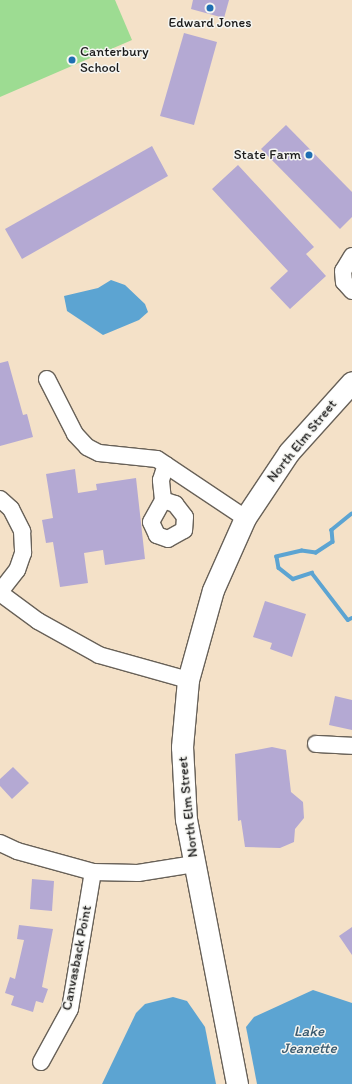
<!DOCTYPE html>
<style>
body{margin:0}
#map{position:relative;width:352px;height:1084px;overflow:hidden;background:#f4e1c8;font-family:Itim,sans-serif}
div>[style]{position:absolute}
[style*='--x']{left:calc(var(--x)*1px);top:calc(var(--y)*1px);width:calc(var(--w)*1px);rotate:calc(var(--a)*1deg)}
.green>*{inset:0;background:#9ddc92}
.water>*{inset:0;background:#5ca4d2}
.stream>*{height:3.5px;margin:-1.75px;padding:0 1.75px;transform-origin:1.75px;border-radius:1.75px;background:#5ca4d2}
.building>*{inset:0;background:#b4a9d3}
.roads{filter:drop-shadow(1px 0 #686158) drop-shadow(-1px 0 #686158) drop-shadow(0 1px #686158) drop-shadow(0 -1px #686158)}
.minor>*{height:16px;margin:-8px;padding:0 8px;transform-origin:8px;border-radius:8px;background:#fff}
.major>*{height:21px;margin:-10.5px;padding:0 10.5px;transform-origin:10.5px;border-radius:10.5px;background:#fff}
.dots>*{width:11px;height:11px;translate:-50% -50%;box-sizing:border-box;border:2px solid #f6f6f2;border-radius:50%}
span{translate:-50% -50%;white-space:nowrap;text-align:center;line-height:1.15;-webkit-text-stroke:3px #f6f6f2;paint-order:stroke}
.poi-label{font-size:14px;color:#1c1c1c}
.left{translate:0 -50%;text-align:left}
.right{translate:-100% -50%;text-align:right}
.street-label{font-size:14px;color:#1c1c1c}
.water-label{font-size:15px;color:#39596e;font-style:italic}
</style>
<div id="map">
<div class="green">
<i style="clip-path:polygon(0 0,115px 0,132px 40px,0 97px)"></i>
</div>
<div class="water">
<i style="clip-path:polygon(111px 280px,125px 285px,145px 304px,148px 312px,139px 320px,103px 335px,67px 311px,64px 296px,98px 288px)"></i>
<i style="clip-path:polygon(313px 990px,352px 1003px,352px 1084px,257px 1084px,246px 1027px,254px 1017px)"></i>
<i style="clip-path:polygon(173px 997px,187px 1001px,205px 1027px,216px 1084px,102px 1084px,136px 1013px,145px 1004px)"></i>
</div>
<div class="stream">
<i style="--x:352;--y:514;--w:26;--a:141"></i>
<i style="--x:332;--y:530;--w:12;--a:85"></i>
<i style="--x:333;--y:542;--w:20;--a:147"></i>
<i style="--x:316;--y:553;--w:14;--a:-172"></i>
<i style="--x:302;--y:551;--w:26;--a:167"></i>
<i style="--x:277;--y:557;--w:11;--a:80"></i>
<i style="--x:279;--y:568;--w:18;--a:38"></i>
<i style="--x:293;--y:579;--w:20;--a:-18"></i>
<i style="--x:312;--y:573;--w:59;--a:52.5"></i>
<i style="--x:348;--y:620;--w:4;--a:-27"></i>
</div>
<div class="building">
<i style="clip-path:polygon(193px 0,229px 0,224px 18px,191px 9px)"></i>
<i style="clip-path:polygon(184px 33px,217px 42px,194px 125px,160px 116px)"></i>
<i style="clip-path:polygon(286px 125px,352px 192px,352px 217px,340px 229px,261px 149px)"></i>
<i style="clip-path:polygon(152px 146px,168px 176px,22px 259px,5px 229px)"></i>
<i style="clip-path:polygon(238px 165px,314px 247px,306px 254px,326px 276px,290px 309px,270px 288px,288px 271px,212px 189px)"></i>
<i style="clip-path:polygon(8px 361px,23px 415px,27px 414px,33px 437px,0 446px,0 363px)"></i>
<i style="clip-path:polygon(75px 469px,78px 493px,97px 490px,96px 484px,136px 478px,145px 559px,105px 565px,103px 550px,84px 553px,88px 583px,60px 587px,53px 542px,46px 543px,42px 520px,53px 518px,46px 474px)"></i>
<i style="clip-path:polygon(265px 601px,306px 614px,292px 657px,270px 649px,272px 643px,253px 637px)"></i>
<i style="clip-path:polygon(335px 696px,352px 700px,352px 730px,329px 725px)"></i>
<i style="clip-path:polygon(272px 747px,286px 750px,291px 792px,303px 802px,304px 818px,295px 829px,294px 842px,280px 848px,245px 847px,241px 820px,238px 821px,235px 754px)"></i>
<i style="clip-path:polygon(13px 767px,29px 783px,12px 799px,0 786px,0 779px)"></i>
<i style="clip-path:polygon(32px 879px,54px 881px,52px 911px,30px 909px)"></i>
<i style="clip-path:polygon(19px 925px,53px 929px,42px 987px,48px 989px,43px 1003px,36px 1001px,33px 1012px,11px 1005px,14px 996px,5px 993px,10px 977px,15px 979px,24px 940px,17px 939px)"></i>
<i style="clip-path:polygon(352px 927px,352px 955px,339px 936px)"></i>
</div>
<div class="roads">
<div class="minor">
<i style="--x:352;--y:256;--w:17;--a:121"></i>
<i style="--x:343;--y:271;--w:11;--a:85"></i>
<i style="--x:344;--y:282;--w:12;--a:48"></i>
<i style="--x:47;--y:379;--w:62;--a:63"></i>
<i style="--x:75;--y:434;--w:18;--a:47"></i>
<i style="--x:87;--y:447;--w:13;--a:27"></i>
<i style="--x:99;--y:453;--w:58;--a:5.9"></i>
<i style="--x:157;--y:459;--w:106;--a:33.8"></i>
<i style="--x:0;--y:499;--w:15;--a:42"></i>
<i style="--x:11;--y:509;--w:25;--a:63"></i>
<i style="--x:22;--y:531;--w:22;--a:87"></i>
<i style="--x:23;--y:553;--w:18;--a:109"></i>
<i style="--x:17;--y:570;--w:28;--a:128"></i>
<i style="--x:163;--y:500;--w:13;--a:18"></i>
<i style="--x:175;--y:504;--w:16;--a:52"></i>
<i style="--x:185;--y:517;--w:13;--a:94"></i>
<i style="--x:184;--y:530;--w:18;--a:151"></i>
<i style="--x:168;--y:539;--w:12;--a:-160"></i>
<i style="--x:157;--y:535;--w:14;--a:-115"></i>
<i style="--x:151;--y:522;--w:25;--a:-61"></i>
<i style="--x:163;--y:500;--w:20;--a:-96"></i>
<i style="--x:161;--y:480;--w:16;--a:-72"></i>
<i style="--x:0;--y:593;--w:47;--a:36.4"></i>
<i style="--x:38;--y:621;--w:70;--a:29.1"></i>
<i style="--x:99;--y:655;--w:92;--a:15.7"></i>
<i style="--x:316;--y:744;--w:36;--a:3"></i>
<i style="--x:0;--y:843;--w:19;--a:25"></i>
<i style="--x:17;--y:851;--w:79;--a:15.4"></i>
<i style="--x:93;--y:872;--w:45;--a:1.3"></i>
<i style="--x:138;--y:873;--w:57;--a:-9.1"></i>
<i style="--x:41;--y:1062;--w:60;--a:-61.3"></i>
<i style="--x:70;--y:1009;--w:139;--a:-80.5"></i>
</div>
<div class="major">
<i style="--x:237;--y:1084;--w:269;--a:-100.9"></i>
<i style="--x:186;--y:820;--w:73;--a:-93.1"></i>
<i style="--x:182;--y:747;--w:67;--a:-84.9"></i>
<i style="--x:188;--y:680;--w:93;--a:-74.5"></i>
<i style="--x:213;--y:590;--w:79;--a:-66"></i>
<i style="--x:245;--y:518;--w:79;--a:-56.3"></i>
<i style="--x:289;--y:452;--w:94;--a:-48"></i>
</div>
</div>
<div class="dots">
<i style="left:210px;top:8px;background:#1f6fb2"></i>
<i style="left:72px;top:60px;background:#1f6fb2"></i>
<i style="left:309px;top:155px;background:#1f6fb2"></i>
</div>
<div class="poi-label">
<span style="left:210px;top:23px">Edward Jones</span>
<span class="left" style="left:80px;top:60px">Canterbury<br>School</span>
<span class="right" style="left:301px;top:155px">State Farm</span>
</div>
<div class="street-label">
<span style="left:302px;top:441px;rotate:-51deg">North Elm Street</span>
<span style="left:188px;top:807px;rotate:-96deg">North Elm Street</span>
<span style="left:77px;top:958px;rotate:-79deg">Canvasback Point</span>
</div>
<div class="water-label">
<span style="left:309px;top:1040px">Lake<br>Jeanette</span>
</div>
</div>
